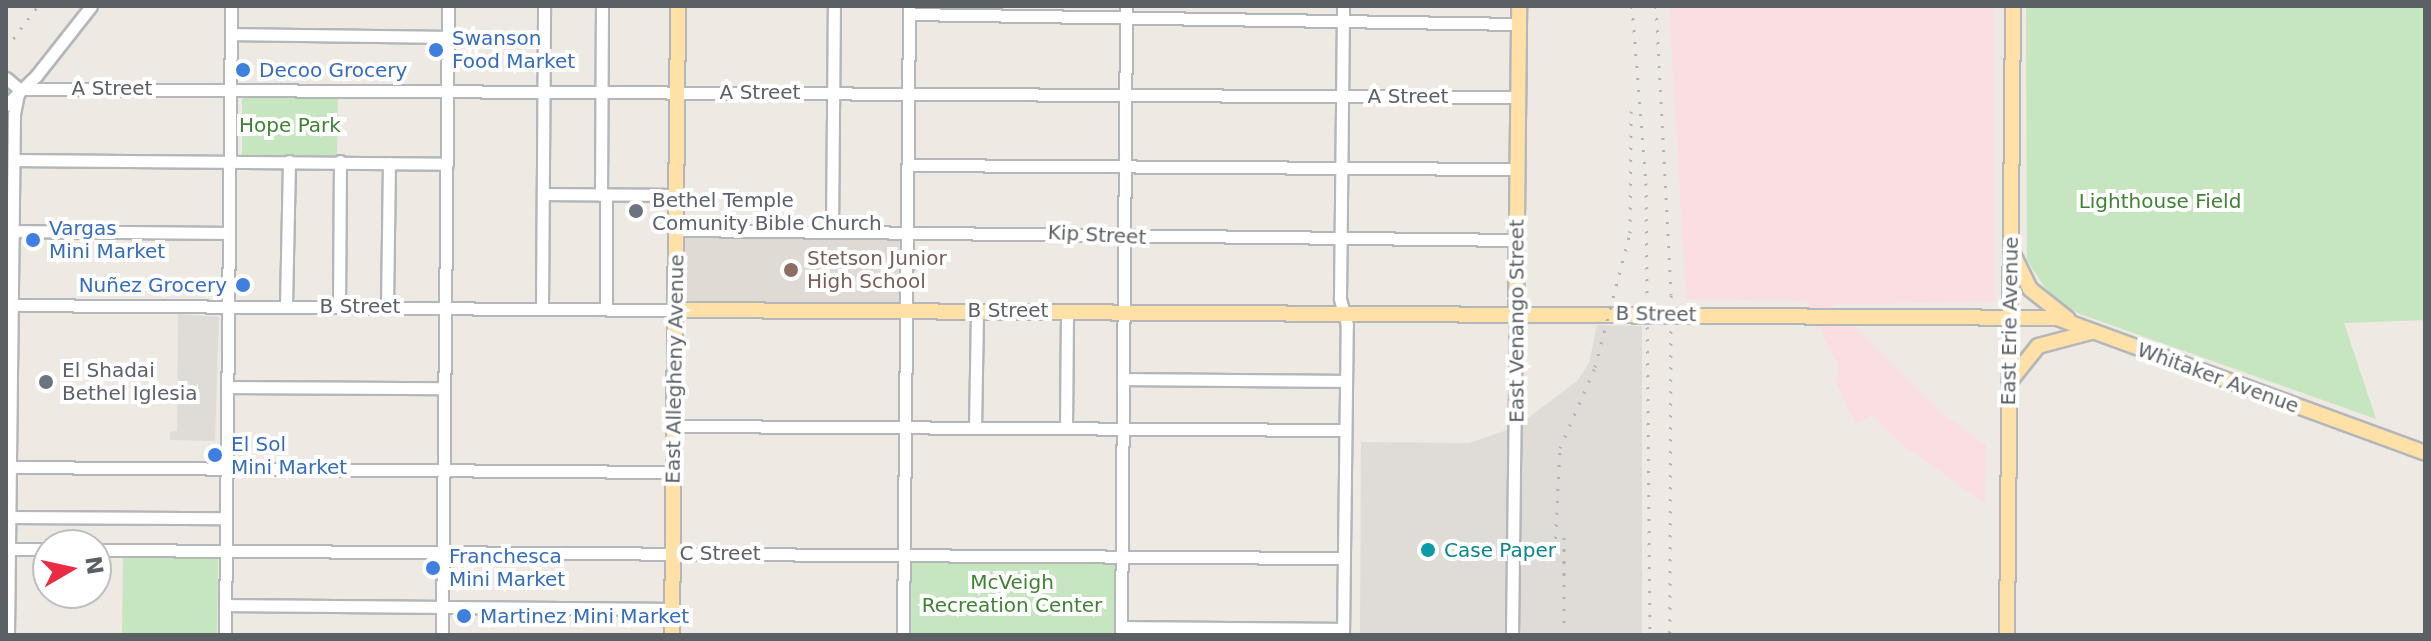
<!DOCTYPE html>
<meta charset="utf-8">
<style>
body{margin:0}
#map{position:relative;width:2431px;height:641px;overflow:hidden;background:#eee9e3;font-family:"DejaVu Sans",sans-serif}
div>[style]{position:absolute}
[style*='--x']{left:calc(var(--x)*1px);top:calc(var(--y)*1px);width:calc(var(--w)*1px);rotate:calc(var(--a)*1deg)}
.industrial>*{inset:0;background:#dfdbd7}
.education>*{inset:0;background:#e0dad4}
.medical>*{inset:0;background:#fbdee1}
.green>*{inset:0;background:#c6e6bf}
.roads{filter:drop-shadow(2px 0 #b3b7ba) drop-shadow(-2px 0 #b3b7ba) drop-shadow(0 2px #b3b7ba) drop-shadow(0 -2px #b3b7ba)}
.minor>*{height:11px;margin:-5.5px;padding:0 5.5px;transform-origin:5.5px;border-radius:5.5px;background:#fff}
.major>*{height:14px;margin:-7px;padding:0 7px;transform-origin:7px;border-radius:7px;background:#ffe0a6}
.rail>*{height:3px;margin-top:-1.5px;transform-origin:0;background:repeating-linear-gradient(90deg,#b2b3b4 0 2px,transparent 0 12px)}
.dots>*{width:22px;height:22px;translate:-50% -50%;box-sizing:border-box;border:4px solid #fff;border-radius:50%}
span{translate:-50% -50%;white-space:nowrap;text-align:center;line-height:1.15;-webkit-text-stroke:8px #fff;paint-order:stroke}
.shop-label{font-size:20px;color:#366cbe}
.left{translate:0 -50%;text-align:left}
.right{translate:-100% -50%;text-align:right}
.street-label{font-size:20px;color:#5b6064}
.park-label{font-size:20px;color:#3f8233}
.worship-label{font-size:20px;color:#5b616d}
.education-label{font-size:20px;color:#785e54}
.culture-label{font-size:20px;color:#0d838f}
.frame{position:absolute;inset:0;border:8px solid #5b6064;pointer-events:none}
.north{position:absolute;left:32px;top:529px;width:80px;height:80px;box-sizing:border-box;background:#fff;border:2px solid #bdbfc1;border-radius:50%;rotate:81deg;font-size:22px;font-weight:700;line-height:32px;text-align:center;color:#5b6064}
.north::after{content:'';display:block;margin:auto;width:28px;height:36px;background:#ea2c42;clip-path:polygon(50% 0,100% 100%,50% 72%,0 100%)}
</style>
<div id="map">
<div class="industrial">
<i style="clip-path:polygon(178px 314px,219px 317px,215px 441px,170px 440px,170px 432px,177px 431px)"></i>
<i style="clip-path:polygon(1597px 325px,1642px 326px,1642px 635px,1360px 635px,1361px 442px,1469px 443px,1516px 427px,1577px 381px,1589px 363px)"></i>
</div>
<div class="education">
<i style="clip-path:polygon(677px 230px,907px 231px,906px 310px,676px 310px)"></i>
</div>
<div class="medical">
<i style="clip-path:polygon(1669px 6px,1994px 6px,1994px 302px,1832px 304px,1943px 414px,1986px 445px,1985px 504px,1902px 444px,1872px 416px,1855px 424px,1836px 382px,1838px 366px,1806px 301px,1686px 299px)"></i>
</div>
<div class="green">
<i style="clip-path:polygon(2026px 6px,2425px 6px,2425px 320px,2344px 323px,2376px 419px,2080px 314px,2053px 300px,2027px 260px)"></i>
<i style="clip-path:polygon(242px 94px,338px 95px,337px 156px,242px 155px)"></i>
<i style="clip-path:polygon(904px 554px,1121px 556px,1120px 635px,903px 635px)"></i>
<i style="clip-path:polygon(218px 557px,217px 635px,122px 635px,123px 558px)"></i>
</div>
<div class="roads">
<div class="minor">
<i style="--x:909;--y:14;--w:610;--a:0.94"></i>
<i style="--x:231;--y:34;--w:216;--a:0.8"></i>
<i style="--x:6;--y:78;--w:17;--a:40"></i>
<i style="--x:19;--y:89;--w:1500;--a:0.31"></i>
<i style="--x:6;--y:105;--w:42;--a:-44"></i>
<i style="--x:36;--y:76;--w:89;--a:-51.8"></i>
<i style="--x:14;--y:160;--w:433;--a:0.5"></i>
<i style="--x:908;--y:165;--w:610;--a:0.38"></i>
<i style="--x:543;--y:194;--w:134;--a:0.4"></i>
<i style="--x:601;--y:195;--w:189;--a:-89.7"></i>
<i style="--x:832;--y:229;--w:223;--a:-89.5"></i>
<i style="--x:677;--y:230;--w:840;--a:0.68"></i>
<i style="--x:12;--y:231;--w:217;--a:0.5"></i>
<i style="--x:6;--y:305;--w:670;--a:0.43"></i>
<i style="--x:286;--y:305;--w:144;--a:-88.8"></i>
<i style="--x:339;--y:306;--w:145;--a:-89.6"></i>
<i style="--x:387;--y:306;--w:143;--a:-89.2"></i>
<i style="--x:542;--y:307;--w:301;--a:-89.6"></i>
<i style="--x:606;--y:307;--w:112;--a:-90"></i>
<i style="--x:1123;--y:379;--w:223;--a:0.5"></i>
<i style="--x:227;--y:387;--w:216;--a:0.3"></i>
<i style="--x:674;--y:426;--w:671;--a:0.34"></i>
<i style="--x:975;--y:428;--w:118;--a:-89"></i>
<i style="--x:1066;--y:428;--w:118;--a:-89.5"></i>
<i style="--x:6;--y:467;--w:668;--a:0.43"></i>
<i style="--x:10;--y:517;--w:216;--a:0.3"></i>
<i style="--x:6;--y:549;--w:42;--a:0"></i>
<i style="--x:96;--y:550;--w:1248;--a:0.37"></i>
<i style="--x:226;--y:605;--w:446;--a:0.5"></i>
<i style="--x:1121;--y:627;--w:222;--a:0.5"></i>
<i style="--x:8;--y:635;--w:521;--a:-89.34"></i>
<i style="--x:14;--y:114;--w:25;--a:-79"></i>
<i style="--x:225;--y:635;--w:629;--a:-89.45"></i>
<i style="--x:442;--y:635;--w:629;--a:-89.45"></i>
<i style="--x:903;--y:635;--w:629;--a:-89.45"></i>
<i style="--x:1121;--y:635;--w:629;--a:-89.54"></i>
<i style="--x:1343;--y:635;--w:310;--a:-89.3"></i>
<i style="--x:1347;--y:325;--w:28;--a:-105"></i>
<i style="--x:1340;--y:298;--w:292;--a:-89.4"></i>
<i style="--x:1512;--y:635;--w:322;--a:-89.3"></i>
</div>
<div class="major">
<i style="--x:2013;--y:254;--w:39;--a:64"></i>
<i style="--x:2030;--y:289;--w:48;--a:38.3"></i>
<i style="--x:676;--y:310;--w:1381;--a:0.33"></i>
<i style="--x:2057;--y:318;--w:392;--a:20.1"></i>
<i style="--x:1516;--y:313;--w:307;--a:-89.4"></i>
<i style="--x:2011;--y:380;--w:43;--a:-51.5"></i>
<i style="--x:2038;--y:346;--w:55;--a:-14.8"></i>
<i style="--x:672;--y:635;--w:629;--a:-89.45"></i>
<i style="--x:2007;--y:635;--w:629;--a:-89.45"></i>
</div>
</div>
<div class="rail">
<i style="--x:1632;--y:6;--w:178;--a:85.5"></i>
<i style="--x:1646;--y:183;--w:452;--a:89.5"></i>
<i style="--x:1656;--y:6;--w:289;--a:87"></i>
<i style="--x:1671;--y:295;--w:340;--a:90.2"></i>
<i style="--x:6;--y:48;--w:53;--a:-52.7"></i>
<i style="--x:1555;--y:550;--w:102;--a:-87.2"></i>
<i style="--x:1560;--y:448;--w:88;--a:-66.6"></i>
<i style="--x:1595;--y:367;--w:138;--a:-75.4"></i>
<i style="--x:1630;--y:233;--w:122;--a:-89.5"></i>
<i style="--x:1564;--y:635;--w:99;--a:-90"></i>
</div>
<div class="dots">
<i style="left:436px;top:50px;background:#3f7fe0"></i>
<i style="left:243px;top:70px;background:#3f7fe0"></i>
<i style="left:636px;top:211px;background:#6b7280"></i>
<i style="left:33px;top:240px;background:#3f7fe0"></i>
<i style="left:791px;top:270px;background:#8d6e63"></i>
<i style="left:243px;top:285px;background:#3f7fe0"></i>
<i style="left:46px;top:382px;background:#6b7280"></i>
<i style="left:215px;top:455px;background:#3f7fe0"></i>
<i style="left:1428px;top:550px;background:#0f9aa8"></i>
<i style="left:433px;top:568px;background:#3f7fe0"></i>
<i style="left:464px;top:616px;background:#3f7fe0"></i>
</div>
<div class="shop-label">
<span class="left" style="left:452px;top:50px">Swanson<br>Food Market</span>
<span class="left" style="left:259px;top:70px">Decoo Grocery</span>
<span class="left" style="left:49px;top:240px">Vargas<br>Mini Market</span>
<span class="right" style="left:227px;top:285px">Nuñez Grocery</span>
<span class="left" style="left:231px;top:456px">El Sol<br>Mini Market</span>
<span class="left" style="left:449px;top:568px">Franchesca<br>Mini Market</span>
<span class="left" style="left:480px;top:616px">Martinez Mini Market</span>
</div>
<div class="street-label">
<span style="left:112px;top:88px">A Street</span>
<span style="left:760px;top:92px">A Street</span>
<span style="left:1408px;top:96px">A Street</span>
<span style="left:1097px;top:235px;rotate:3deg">Kip Street</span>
<span style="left:360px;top:306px">B Street</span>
<span style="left:1008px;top:310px">B Street</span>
<span style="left:1656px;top:314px;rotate:1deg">B Street</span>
<span style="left:1517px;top:321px;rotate:-90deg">East Venango Street</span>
<span style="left:2010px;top:321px;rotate:-89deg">East Erie Avenue</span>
<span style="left:675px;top:369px;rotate:-89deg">East Allegheny Avenue</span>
<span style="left:2218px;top:378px;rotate:20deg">Whitaker Avenue</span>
<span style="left:720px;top:553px">C Street</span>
</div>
<div class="park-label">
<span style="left:290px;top:125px">Hope Park</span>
<span style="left:2160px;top:201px">Lighthouse Field</span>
<span style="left:1012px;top:594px">McVeigh<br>Recreation Center</span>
</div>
<div class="worship-label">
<span class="left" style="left:652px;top:212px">Bethel Temple<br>Comunity Bible Church</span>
<span class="left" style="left:62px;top:382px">El Shadai<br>Bethel Iglesia</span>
</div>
<div class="education-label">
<span class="left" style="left:807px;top:270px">Stetson Junior<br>High School</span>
</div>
<div class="culture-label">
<span class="left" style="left:1444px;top:550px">Case Paper</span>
</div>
<div class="frame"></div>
<div class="north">N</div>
</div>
